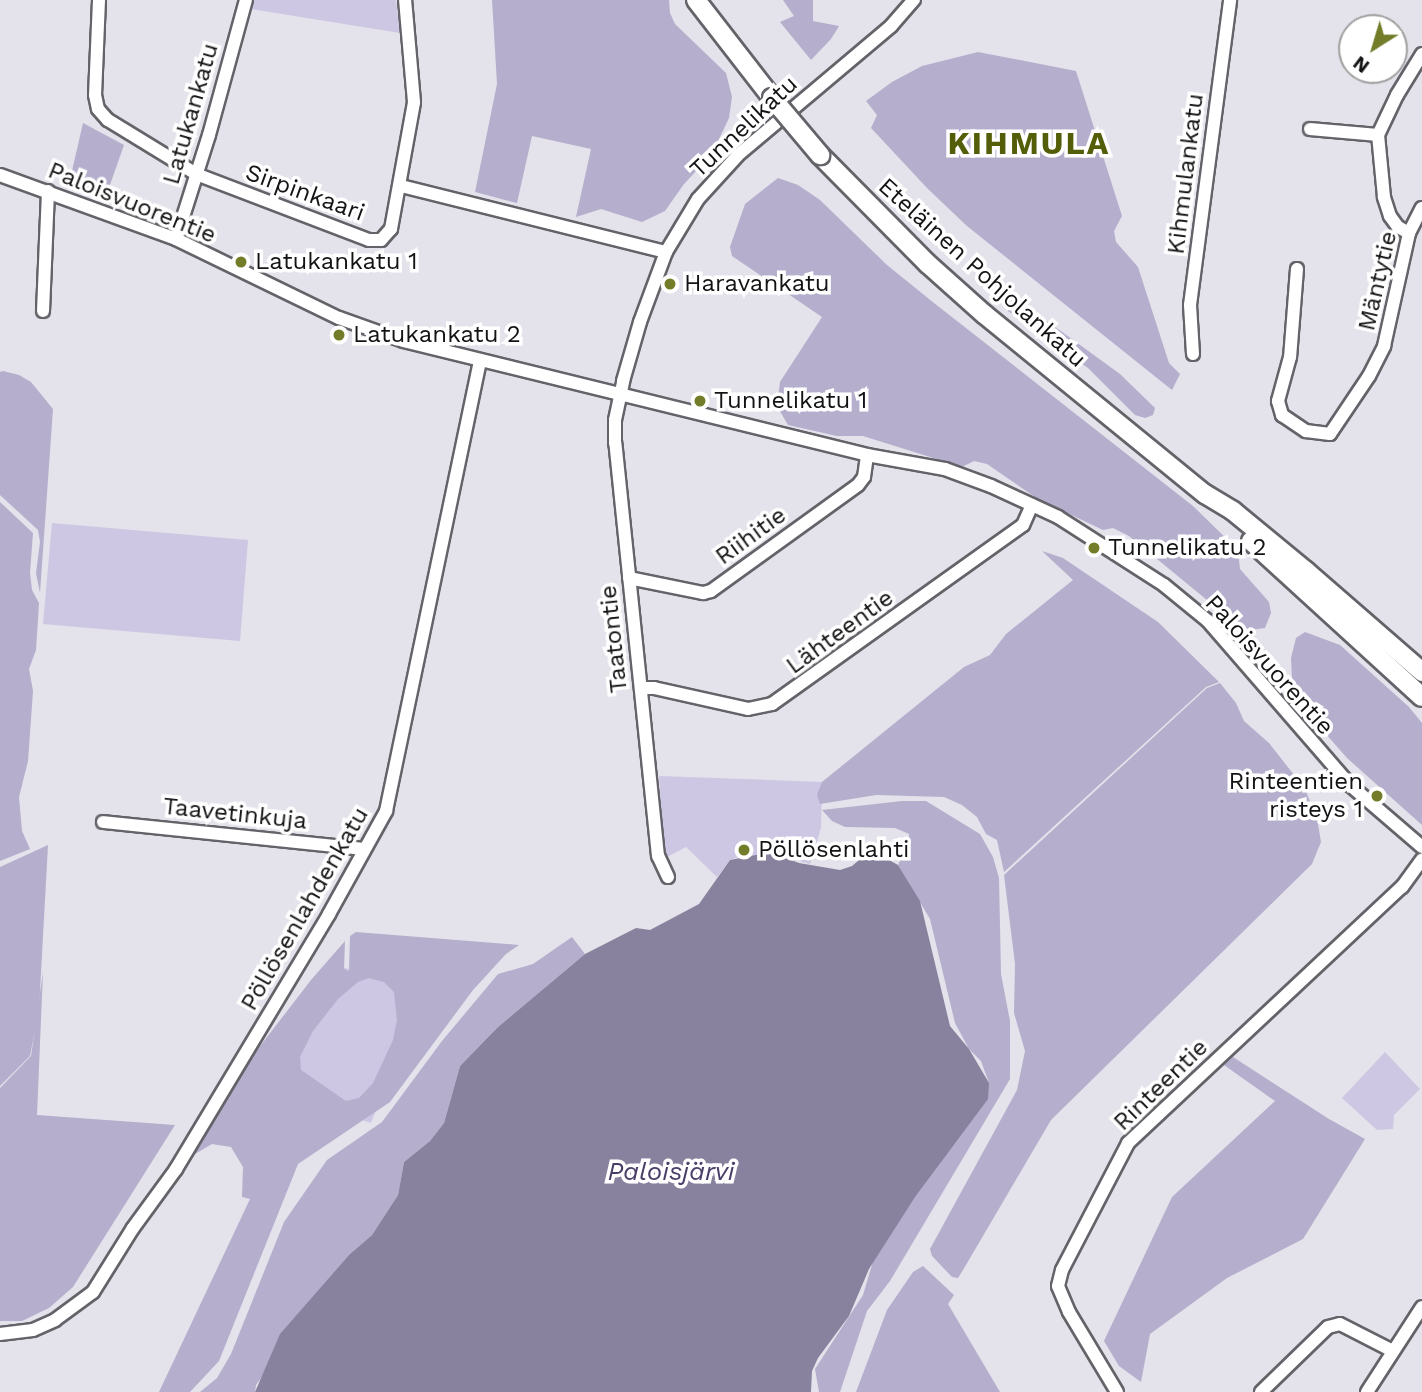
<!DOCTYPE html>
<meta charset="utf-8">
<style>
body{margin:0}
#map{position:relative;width:1422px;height:1392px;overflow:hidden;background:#e4e2ea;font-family:"Work Sans",sans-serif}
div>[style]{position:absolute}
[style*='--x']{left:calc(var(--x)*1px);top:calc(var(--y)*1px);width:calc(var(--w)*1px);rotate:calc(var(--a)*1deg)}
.green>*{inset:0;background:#cdc7e3}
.forest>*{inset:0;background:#b5aecd}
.water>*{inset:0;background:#89829f}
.roads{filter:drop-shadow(2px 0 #646369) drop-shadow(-2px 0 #646369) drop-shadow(0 2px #646369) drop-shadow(0 -2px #646369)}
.street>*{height:12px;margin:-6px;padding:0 6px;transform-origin:6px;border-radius:6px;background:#fff}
.secondary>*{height:18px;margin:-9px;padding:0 9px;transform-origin:9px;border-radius:9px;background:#fff}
.bridges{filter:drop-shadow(2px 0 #646369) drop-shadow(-2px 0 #646369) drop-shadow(0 2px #646369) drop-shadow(0 -2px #646369)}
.secondary-bridge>*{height:18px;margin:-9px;padding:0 9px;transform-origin:9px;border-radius:9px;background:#fff}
.dots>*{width:19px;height:19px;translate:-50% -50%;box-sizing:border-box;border:4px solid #fff;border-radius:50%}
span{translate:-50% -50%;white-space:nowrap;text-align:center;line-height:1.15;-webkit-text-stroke:7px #fff;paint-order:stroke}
.street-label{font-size:24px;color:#131315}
.poi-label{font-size:24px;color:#131315}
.left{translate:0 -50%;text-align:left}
.right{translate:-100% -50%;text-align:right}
.water-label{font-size:26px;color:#493d68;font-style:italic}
.district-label{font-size:32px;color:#545d08;font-weight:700;letter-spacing:2px}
.north{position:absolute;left:1338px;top:14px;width:70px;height:70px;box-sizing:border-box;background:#fff;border:2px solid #a1a1a1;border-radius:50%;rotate:217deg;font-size:19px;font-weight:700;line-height:28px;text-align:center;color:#131315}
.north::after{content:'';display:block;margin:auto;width:24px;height:32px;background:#737d29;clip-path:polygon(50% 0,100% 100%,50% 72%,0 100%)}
</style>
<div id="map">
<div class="green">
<i style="clip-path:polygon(253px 0,396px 0,400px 33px,251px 9px)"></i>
<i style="clip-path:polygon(52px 523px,248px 540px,240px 641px,43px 624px)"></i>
<i style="clip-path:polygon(659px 776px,822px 782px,821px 828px,810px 864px,778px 855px,741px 856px,730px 860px,717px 877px,686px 847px,665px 858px)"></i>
<i style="clip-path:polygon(332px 964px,422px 991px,371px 1123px,283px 1094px)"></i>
<i style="clip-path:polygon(1385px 1052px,1420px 1089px,1394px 1115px,1393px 1129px,1377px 1130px,1342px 1098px)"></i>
</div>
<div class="forest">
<i style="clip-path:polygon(492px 0,669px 0,670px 13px,675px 24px,726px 73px,732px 97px,729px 118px,712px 154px,684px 184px,665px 211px,642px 222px,601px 209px,576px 217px,591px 149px,532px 136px,517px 203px,475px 192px,497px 84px)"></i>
<i style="clip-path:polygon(783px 0,813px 0,813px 21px,839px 26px,831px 39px,811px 60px,780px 22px,794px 16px)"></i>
<i style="clip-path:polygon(978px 52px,1076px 71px,1122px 216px,1114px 231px,1116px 242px,1138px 267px,1169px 363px,1180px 374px,1172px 390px,967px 226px,928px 189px,871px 128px,877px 115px,866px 101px,892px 82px,922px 66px)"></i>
<i style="clip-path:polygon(83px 123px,124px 145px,105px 199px,69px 184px)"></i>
<i style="clip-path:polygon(778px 178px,798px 185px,820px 200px,887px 265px,934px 303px,1193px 506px,1238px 550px,1240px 569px,1269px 602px,1271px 613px,1265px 628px,1250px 630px,1235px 623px,1129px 536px,1113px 528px,1103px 530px,1038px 499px,987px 464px,974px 461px,962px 467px,863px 436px,837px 436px,788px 425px,777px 406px,780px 382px,822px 317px,732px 256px,730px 247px,745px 204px)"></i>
<i style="clip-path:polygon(1014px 297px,1120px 374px,1155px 408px,1153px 415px,1145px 418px,1135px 415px,1088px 368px,1008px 311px,1008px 303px)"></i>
<i style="clip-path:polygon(3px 371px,19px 375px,31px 382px,53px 409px,40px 593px,36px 573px,40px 542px,38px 530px,0 495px,0 372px)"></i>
<i style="clip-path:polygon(0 502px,33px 533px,30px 573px,32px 590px,39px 603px,36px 650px,29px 669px,33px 691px,28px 761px,19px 797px,22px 831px,30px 849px,0 861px)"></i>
<i style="clip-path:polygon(1042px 551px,1063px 558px,1158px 622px,1219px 682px,1206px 687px,1004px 872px,997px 840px,986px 834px,977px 817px,962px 805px,944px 797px,876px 795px,820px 804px,817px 795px,822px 782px,964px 667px,990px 655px,1006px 634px,1073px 580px)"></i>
<i style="clip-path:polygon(1305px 632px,1340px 645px,1409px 707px,1422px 723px,1422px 825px,1347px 758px,1303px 708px,1292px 678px,1291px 658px,1296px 638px)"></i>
<i style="clip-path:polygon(1220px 683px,1236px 703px,1244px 721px,1269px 743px,1305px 789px,1317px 818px,1321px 842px,1312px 864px,1051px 1120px,963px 1270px,958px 1278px,952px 1277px,932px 1256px,930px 1249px,1017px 1090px,1025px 1051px,1014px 1013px,1015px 964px,1004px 875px,1207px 688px)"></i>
<i style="clip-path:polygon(902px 801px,926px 801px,980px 834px,993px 857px,999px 878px,1001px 974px,1010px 1021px,1010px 1079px,890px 1281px,867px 1311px,840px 1392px,819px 1392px,815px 1369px,863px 1295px,874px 1258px,989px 1083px,981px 1061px,969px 1049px,955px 1023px,930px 919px,898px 865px,909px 841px,909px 834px,895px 828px,845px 827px,832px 821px,822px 810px)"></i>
<i style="clip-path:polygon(48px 845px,39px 1009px,30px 1056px,0 1086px,0 867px)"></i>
<i style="clip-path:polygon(evenodd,356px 932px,519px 945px,506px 954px,473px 990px,390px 1102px,298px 1164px,219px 1361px,190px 1392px,159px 1392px,250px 1199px,242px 1197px,243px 1167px,231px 1147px,212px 1144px,190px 1157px,247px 1063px,311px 980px,345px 941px,344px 969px,349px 971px,350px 936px,356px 932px,369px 978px,384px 982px,394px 992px,397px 1020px,393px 1040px,373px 1083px,359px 1098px,346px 1101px,301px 1070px,300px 1057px,313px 1031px,338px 999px,358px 982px,369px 978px)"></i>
<i style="clip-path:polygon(572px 937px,585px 954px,498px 1027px,460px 1066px,444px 1123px,430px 1141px,404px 1162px,398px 1195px,372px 1235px,350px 1254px,256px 1385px,255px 1392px,200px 1392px,217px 1378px,231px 1354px,284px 1222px,327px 1160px,382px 1122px,442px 1041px,498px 974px,533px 964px)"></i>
<i style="clip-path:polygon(43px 972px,37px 1115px,175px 1125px,73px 1287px,49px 1308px,22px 1321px,0 1321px,0 1088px,31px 1056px)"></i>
<i style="clip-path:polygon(1233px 1057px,1329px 1119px,1365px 1139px,1303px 1239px,1227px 1278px,1150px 1334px,1141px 1382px,1119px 1366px,1104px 1341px,1172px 1197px,1275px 1101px,1224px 1065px)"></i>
<i style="clip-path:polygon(923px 1266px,954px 1295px,948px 1304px,1000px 1392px,856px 1392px,887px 1310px,913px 1272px)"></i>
</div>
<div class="water">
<i style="clip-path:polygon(761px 854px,778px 855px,799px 863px,840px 870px,852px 866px,865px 855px,882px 856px,898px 865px,920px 901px,950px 1026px,969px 1049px,989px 1083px,988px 1099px,915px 1197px,869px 1269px,849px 1316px,818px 1358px,812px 1371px,811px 1392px,255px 1392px,280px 1334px,350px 1254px,372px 1235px,398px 1195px,404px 1162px,430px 1141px,444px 1123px,460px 1066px,498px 1027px,585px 954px,636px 928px,650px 930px,699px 904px,730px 860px)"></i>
</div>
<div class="roads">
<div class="street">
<i style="--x:99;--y:0;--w:95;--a:92.4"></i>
<i style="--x:95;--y:95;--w:14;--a:78"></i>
<i style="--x:98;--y:109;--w:15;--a:48"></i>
<i style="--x:108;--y:120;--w:103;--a:31.5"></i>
<i style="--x:196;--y:174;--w:185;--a:20.9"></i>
<i style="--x:369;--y:240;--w:12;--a:0"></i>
<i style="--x:381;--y:240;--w:15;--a:-48"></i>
<i style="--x:391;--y:229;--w:129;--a:-79.7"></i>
<i style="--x:414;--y:102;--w:102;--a:-95"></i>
<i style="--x:1310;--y:129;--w:68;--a:5"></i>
<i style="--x:0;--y:175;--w:187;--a:20"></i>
<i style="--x:176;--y:239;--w:181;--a:25.9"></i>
<i style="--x:339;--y:318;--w:69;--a:19.5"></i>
<i style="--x:404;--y:341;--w:477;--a:13.8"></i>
<i style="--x:867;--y:455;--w:79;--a:10.2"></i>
<i style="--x:945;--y:469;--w:49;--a:20.3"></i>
<i style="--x:991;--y:486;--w:74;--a:24.8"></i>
<i style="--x:1058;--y:517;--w:126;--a:32.7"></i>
<i style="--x:1164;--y:585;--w:57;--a:39.3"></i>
<i style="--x:1208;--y:621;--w:217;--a:49.1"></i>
<i style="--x:1350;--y:785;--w:95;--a:40.7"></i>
<i style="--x:401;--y:186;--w:273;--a:14"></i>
<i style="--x:1409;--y:233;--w:13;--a:-151"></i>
<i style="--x:1398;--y:227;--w:14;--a:-126"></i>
<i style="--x:1390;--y:216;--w:20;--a:-108"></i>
<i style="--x:1384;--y:197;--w:62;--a:-95.5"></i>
<i style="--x:1378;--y:135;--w:44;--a:-64.6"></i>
<i style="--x:1397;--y:95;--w:48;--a:-58.6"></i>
<i style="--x:176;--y:239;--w:109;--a:-72.4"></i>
<i style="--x:209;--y:135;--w:140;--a:-74.7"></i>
<i style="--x:1297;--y:269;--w:88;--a:94.5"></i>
<i style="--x:1290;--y:357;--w:46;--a:105.3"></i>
<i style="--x:1278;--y:401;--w:15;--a:74"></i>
<i style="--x:1282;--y:415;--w:29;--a:34"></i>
<i style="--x:1306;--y:431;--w:24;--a:7"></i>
<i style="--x:1330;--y:434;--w:70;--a:-56.1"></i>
<i style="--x:1369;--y:376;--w:34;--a:-63"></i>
<i style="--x:1384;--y:346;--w:116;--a:-77.5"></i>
<i style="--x:1409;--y:233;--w:28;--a:-63"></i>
<i style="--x:43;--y:311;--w:120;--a:-87.6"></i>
<i style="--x:1193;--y:354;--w:49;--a:-93.5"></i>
<i style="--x:1190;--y:305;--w:308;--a:-82.5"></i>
<i style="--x:629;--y:578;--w:76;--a:11.5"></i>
<i style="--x:703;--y:593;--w:8;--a:-14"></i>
<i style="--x:711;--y:591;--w:181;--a:-35.8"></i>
<i style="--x:858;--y:485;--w:10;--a:-53"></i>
<i style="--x:864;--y:477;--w:22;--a:-82"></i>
<i style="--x:641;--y:688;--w:13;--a:0"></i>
<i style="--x:654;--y:688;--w:96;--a:12.6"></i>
<i style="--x:748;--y:709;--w:25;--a:-12"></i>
<i style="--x:772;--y:704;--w:308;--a:-35.5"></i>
<i style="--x:1023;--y:525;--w:22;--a:-66"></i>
<i style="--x:103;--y:822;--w:261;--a:5.9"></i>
<i style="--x:668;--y:877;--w:23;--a:-115"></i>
<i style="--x:658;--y:856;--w:415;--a:-95.9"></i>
<i style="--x:615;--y:443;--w:23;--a:-90"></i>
<i style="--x:615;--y:420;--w:40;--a:-78"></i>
<i style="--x:623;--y:381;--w:61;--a:-73.9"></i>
<i style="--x:640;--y:322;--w:75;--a:-69.6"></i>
<i style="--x:666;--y:252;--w:62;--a:-58.9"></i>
<i style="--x:698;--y:199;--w:59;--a:-47.7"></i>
<i style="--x:738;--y:155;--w:200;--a:-40.1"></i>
<i style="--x:891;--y:26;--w:35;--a:-49"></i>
<i style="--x:0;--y:1334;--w:33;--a:-7"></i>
<i style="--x:33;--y:1330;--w:24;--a:-24"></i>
<i style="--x:55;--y:1320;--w:47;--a:-36.4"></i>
<i style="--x:93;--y:1292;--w:75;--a:-58"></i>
<i style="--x:133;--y:1228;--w:73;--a:-53.9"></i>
<i style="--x:176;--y:1169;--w:297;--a:-59"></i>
<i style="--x:329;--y:914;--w:118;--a:-61"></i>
<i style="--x:386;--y:811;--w:460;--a:-78.2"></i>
<i style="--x:1117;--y:1392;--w:93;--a:-121"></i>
<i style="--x:1069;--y:1312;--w:28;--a:-113"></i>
<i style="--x:1058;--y:1286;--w:16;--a:-76"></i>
<i style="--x:1062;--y:1270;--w:143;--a:-62.5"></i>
<i style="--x:1128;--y:1143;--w:375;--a:-43.1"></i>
<i style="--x:1402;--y:887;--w:34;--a:-54"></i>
<i style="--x:1261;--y:1392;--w:93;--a:-44.1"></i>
<i style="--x:1328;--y:1327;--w:12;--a:-14"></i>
<i style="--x:1340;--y:1324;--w:59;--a:27"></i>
<i style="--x:1367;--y:1392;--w:101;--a:-57.1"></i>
</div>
<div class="secondary">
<i style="--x:696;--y:0;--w:124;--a:52.2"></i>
<i style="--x:820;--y:155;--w:153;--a:45.3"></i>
<i style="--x:928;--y:264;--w:75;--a:41.8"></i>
<i style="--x:984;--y:314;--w:285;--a:39.2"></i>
<i style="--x:1205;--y:494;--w:33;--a:31"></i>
<i style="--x:1233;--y:511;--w:94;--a:39.4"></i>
<i style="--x:1306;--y:571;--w:154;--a:41"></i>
<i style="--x:1251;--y:541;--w:231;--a:42.4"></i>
</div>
</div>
<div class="bridges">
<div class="secondary-bridge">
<i style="--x:772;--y:98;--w:75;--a:49.9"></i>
</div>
</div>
<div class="dots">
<i style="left:241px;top:262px;background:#737d29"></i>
<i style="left:670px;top:284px;background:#737d29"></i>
<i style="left:339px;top:335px;background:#737d29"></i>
<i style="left:700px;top:401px;background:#737d29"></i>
<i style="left:1094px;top:548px;background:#737d29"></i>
<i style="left:1377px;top:796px;background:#737d29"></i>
<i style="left:744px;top:850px;background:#737d29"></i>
</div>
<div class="street-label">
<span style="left:191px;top:114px;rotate:-74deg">Latukankatu</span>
<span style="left:744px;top:127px;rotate:-43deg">Tunnelikatu</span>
<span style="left:1186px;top:174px;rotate:-83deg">Kihmulankatu</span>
<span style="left:305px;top:193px;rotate:20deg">Sirpinkaari</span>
<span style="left:132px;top:203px;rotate:22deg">Paloisvuorentie</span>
<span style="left:982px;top:273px;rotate:42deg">Eteläinen Pohjolankatu</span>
<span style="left:1378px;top:281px;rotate:-77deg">Mäntytie</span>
<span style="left:751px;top:536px;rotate:-36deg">Riihitie</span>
<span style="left:840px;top:632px;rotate:-36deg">Lähteentie</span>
<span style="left:614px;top:639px;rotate:-96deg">Taatontie</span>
<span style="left:1269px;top:665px;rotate:48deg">Paloisvuorentie</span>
<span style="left:235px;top:814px;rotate:6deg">Taavetinkuja</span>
<span style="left:305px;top:909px;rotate:-60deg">Pöllösenlahdenkatu</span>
<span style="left:1161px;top:1085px;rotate:-44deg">Rinteentie</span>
</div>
<div class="poi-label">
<span class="left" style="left:255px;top:262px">Latukankatu 1</span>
<span class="left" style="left:684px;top:284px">Haravankatu</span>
<span class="left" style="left:353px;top:335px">Latukankatu 2</span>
<span class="left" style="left:714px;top:401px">Tunnelikatu 1</span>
<span class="left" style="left:1108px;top:548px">Tunnelikatu 2</span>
<span class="right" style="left:1363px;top:796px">Rinteentien<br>risteys 1</span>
<span class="left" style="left:758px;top:850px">Pöllösenlahti</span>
</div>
<div class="water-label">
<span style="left:671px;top:1172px">Paloisjärvi</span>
</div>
<div class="district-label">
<span style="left:1029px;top:143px">KIHMULA</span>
</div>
<div class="north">N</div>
</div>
